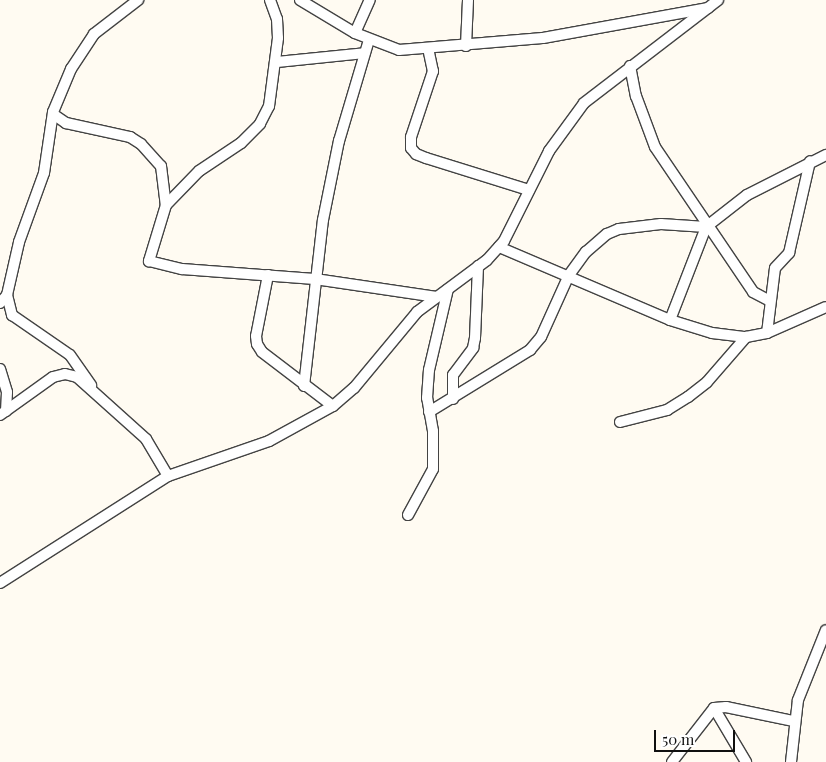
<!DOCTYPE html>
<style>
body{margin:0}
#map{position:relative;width:826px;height:762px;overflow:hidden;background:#fffbf2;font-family:"Playfair Display",serif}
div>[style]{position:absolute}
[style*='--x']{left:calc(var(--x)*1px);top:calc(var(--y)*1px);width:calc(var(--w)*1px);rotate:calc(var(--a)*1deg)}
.roads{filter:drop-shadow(1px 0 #434343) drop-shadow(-1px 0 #434343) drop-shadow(0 1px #434343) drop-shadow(0 -1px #434343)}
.street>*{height:10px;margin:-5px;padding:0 5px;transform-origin:5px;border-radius:5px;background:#fff}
span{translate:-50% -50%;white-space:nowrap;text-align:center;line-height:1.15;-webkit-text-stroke:5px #fff;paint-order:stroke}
.scale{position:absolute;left:654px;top:730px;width:81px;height:22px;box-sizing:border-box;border:2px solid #101010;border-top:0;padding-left:6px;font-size:15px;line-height:18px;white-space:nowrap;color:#101010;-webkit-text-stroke:4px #fff;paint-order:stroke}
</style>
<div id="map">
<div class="roads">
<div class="street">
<i style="--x:270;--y:0;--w:20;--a:70"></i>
<i style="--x:277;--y:19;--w:19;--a:87"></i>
<i style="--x:278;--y:38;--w:69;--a:97.5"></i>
<i style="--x:269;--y:106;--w:20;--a:117"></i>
<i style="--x:260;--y:124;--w:27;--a:135"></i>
<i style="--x:241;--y:143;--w:50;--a:146.3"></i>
<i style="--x:199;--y:171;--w:47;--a:134.1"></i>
<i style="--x:166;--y:205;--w:59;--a:106.9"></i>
<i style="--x:149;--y:261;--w:34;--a:14"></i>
<i style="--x:182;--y:269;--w:133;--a:4.3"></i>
<i style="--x:315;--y:279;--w:123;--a:8.4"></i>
<i style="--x:300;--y:0;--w:64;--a:31"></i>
<i style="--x:355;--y:33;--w:47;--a:21.1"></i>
<i style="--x:399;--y:50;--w:144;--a:-4.8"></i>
<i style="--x:543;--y:38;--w:168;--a:-10.3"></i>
<i style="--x:355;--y:33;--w:36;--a:-66"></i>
<i style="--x:466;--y:46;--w:46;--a:-87.5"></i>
<i style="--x:428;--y:48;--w:24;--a:78"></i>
<i style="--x:433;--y:71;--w:70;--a:108.4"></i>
<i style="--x:411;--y:137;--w:11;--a:90"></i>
<i style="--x:411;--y:148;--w:8;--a:50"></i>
<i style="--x:416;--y:154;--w:11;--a:22"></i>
<i style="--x:426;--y:158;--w:108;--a:17.3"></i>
<i style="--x:277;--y:62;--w:88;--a:-5.8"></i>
<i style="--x:630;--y:66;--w:31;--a:79"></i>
<i style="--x:636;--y:96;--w:54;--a:69.6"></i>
<i style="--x:655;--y:147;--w:175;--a:55.9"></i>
<i style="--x:753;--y:292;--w:19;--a:28"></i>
<i style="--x:53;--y:114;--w:16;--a:35"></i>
<i style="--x:66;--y:123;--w:66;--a:12.3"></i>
<i style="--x:130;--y:137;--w:13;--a:32"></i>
<i style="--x:141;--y:144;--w:30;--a:48"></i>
<i style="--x:161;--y:166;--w:39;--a:83"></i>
<i style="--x:499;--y:247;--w:186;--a:23.1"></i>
<i style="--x:670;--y:320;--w:44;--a:17.2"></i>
<i style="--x:712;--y:333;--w:34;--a:7"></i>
<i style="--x:746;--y:337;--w:21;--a:-11"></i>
<i style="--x:767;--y:333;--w:64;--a:-23.8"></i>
<i style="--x:268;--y:275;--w:62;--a:101.1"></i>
<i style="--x:256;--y:336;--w:8;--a:83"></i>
<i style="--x:257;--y:344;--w:9;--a:58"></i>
<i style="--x:262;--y:352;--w:89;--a:37.3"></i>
<i style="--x:7;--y:295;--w:21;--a:76"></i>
<i style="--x:12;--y:315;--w:70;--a:34.6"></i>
<i style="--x:70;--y:355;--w:37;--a:55"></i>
<i style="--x:0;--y:303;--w:11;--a:-49"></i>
<i style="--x:7;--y:295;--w:54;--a:-77.2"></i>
<i style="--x:19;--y:242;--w:73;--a:-70.1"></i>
<i style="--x:44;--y:173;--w:62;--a:-81.6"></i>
<i style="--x:53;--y:112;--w:47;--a:-67.3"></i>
<i style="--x:71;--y:69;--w:42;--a:-56.7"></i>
<i style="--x:94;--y:34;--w:56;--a:-37.7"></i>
<i style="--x:670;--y:320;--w:100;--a:-68.8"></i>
<i style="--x:706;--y:227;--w:52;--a:-38"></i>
<i style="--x:747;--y:195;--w:89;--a:-26.9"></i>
<i style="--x:767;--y:333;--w:65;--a:-83"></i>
<i style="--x:775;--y:268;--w:21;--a:-47"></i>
<i style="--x:789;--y:253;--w:94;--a:-77.1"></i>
<i style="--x:0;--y:369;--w:24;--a:73"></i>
<i style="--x:7;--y:392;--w:19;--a:93"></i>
<i style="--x:304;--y:386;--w:167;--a:-83.5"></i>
<i style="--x:323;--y:220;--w:81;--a:-78.6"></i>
<i style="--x:339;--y:141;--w:105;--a:-73.5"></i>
<i style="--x:453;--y:399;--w:24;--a:-90"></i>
<i style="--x:453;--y:375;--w:34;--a:-53"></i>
<i style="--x:473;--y:348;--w:10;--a:-79"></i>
<i style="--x:475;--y:338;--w:72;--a:-87.6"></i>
<i style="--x:429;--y:412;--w:119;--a:-31.5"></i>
<i style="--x:530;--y:350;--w:17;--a:-50"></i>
<i style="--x:541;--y:337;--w:68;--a:-65.7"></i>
<i style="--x:569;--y:275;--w:29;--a:-54"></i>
<i style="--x:586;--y:252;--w:28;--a:-41"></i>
<i style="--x:607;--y:234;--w:13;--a:-23"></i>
<i style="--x:619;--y:229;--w:42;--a:-6.8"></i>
<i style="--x:661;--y:224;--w:45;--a:3.8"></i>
<i style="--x:0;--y:415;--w:65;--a:-35.6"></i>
<i style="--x:53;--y:377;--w:12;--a:-14"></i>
<i style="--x:65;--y:374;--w:12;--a:14"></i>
<i style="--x:77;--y:377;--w:93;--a:41.9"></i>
<i style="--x:146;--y:439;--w:43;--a:59.3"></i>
<i style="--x:620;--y:422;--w:49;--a:-14.3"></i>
<i style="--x:667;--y:410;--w:25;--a:-32"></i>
<i style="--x:688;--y:397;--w:24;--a:-38"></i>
<i style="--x:707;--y:382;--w:60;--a:-49.1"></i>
<i style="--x:408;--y:515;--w:52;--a:-61.5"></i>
<i style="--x:433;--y:469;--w:38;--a:-90"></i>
<i style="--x:433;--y:431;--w:34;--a:-100"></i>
<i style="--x:427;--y:398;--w:28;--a:-86"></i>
<i style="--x:429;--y:370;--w:83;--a:-76.8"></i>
<i style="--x:0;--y:583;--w:199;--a:-32.5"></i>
<i style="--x:168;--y:476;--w:107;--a:-19.1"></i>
<i style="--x:269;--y:441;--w:73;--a:-28.7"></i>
<i style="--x:333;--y:406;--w:28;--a:-41"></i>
<i style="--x:354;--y:388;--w:99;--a:-50.3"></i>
<i style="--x:417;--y:312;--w:87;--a:-36.6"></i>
<i style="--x:487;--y:260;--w:25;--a:-48"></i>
<i style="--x:504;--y:241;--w:101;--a:-63.4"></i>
<i style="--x:549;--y:151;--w:59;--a:-53.9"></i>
<i style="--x:584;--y:103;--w:169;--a:-37.5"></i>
<i style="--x:714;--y:708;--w:63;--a:59.3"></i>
<i style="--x:672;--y:762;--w:68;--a:-52.1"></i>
<i style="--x:714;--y:708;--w:12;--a:-5"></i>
<i style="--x:726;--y:707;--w:68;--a:11.8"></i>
<i style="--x:791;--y:762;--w:62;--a:-83.6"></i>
<i style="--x:798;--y:700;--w:75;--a:-68.2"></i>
</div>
</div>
<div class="scale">50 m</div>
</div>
